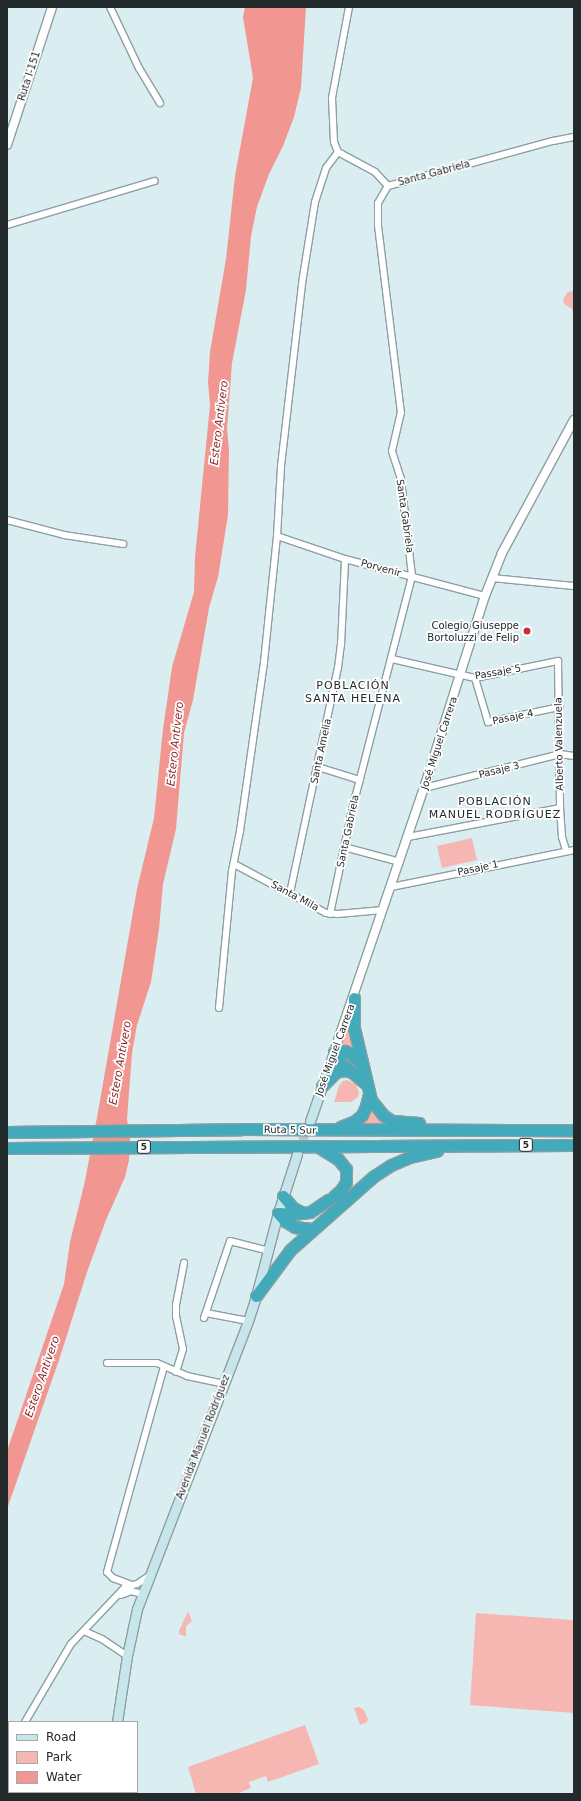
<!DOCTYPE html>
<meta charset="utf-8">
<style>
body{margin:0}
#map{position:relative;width:581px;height:1801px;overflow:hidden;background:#daeef2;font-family:"DejaVu Sans",sans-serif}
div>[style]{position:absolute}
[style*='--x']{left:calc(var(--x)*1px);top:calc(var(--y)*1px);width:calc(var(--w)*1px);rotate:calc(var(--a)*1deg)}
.green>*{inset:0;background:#f6b6b1}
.water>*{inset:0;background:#f19690}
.secondary-tunnel>*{height:9px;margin-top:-4.5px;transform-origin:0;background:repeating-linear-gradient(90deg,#b5c7ca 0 9px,transparent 0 13.5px)}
.roads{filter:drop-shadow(1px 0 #8c9fa2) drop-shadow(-1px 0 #8c9fa2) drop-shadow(0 1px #8c9fa2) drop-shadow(0 -1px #8c9fa2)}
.minor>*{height:6px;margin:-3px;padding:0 3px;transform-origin:3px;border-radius:3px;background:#fff}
.tertiary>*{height:8px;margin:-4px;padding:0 4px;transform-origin:4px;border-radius:4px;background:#fff}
.secondary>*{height:9px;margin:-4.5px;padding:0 4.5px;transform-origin:4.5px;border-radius:4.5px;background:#c6e6eb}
.motorway>*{height:11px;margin:-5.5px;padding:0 5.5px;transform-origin:5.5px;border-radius:5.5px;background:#42aabb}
.dots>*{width:11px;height:11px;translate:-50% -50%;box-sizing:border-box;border:2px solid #fff;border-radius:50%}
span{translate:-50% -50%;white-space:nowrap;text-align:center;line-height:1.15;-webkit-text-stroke:3.5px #fff;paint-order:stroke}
.shield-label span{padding:1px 3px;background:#fff;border:1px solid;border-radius:3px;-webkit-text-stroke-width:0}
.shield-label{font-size:9px;color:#232a2c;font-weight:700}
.street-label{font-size:10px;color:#232a2c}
.poi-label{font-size:10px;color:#232a2c}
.right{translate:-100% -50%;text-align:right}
.water-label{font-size:11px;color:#8b2226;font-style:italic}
.neighbourhood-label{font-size:11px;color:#232a2c;letter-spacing:1px}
.frame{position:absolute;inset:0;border:8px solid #232a2c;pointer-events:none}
.legend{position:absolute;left:8px;top:1721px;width:130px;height:72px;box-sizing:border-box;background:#fff;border:1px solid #a7aaab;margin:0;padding:5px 7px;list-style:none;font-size:12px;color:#232a2c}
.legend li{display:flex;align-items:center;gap:8px;height:20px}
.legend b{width:20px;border:1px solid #a7aaab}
</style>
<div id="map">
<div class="green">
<i style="clip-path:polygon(574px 291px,574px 310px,564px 304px,563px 299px,568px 292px)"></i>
<i style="clip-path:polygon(472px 838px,477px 860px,442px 868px,437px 846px)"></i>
<i style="clip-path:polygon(349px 1022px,359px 1056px,340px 1048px)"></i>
<i style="clip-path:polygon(347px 1080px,356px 1084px,359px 1093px,358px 1097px,351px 1102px,334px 1102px,339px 1086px,343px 1081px)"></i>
<i style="clip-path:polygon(369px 1105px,390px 1123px,353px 1124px)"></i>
<i style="clip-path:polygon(188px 1611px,192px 1621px,186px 1626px,186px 1636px,184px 1636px,179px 1634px,179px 1631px)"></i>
<i style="clip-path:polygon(476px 1613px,574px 1620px,574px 1713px,470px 1705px)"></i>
<i style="clip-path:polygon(359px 1707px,364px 1710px,368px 1719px,367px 1722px,360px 1725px,354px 1708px)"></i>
<i style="clip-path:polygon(305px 1725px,319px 1764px,268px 1782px,266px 1776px,249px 1782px,251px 1788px,236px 1794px,196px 1794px,188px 1767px)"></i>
</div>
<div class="water">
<i style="clip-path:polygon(245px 7px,306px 7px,301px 88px,294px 117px,283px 146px,269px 174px,257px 207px,251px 236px,246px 290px,232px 363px,227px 429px,229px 450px,228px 515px,218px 577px,209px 608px,193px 700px,184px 733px,176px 829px,163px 884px,159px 929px,151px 982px,137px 1025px,132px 1053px,127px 1119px,130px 1139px,129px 1160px,125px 1177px,106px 1220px,87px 1272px,60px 1357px,7px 1509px,7px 1451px,64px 1284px,70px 1242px,85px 1181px,98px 1112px,137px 889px,154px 818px,163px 729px,172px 667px,194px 592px,195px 557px,210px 405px,208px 382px,210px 352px,226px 259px,235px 176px,253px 78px,243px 17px)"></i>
</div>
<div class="secondary-tunnel">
<i style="--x:298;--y:1153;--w:32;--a:-70"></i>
</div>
<div class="roads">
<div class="minor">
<i style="--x:110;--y:7;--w:68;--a:64.6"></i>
<i style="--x:139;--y:68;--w:41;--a:59"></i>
<i style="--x:349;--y:7;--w:93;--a:100.6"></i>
<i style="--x:332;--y:98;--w:44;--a:87.4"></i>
<i style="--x:334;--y:142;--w:11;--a:68"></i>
<i style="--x:338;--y:152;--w:42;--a:28.4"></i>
<i style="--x:375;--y:172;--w:19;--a:47"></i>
<i style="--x:7;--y:225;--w:154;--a:-16.6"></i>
<i style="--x:7;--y:520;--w:59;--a:14.7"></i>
<i style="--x:64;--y:535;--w:60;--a:8.7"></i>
<i style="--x:277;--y:536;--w:72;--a:18.7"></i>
<i style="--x:345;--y:559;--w:145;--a:14.8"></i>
<i style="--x:492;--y:578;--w:82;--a:5.6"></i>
<i style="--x:392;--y:659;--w:85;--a:12.9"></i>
<i style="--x:475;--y:678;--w:85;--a:-11.6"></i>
<i style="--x:558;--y:661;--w:147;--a:89.2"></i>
<i style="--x:560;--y:808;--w:29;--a:86"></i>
<i style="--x:562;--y:837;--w:14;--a:73"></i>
<i style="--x:475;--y:678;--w:46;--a:73.5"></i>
<i style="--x:488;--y:722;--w:73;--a:-11.9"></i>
<i style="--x:318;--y:767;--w:44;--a:17.2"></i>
<i style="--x:424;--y:788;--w:140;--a:-14"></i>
<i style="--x:560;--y:754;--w:14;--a:8"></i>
<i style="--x:408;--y:837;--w:155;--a:-10.8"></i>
<i style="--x:344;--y:847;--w:58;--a:15"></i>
<i style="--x:234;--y:864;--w:104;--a:28"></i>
<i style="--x:326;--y:913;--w:12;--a:5"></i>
<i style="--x:338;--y:914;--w:45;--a:-5.1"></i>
<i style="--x:391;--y:887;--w:187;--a:-11.4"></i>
<i style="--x:290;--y:893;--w:230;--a:-78"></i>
<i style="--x:338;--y:668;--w:23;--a:-83"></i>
<i style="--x:341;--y:645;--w:86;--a:-87.3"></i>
<i style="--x:330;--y:914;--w:110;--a:-78"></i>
<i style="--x:353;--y:806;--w:237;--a:-75.6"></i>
<i style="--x:412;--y:576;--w:98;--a:-96.5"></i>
<i style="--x:401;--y:479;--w:29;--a:-108"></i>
<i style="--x:392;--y:451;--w:39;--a:-77"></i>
<i style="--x:401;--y:413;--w:189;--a:-97"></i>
<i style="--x:378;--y:225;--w:22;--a:-90"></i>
<i style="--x:378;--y:203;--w:20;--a:-60"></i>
<i style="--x:388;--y:186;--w:171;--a:-15.3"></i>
<i style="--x:553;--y:141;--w:21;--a:-11"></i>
<i style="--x:219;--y:1008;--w:138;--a:-84.6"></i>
<i style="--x:232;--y:871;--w:41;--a:-78.7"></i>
<i style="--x:240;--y:831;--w:171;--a:-81.9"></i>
<i style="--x:264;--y:662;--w:127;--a:-84.1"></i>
<i style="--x:277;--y:536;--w:70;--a:-86.7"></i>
<i style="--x:281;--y:466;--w:190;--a:-83.4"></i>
<i style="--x:303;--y:277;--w:76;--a:-80.9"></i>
<i style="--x:315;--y:202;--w:36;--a:-72"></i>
<i style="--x:326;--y:168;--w:20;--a:-53"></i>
<i style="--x:206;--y:1313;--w:43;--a:10.8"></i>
<i style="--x:204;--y:1318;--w:81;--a:-71.3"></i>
<i style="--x:230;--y:1241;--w:40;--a:14.4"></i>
<i style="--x:107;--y:1363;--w:50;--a:0"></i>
<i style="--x:157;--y:1363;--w:33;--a:23"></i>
<i style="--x:187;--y:1376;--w:38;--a:12"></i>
<i style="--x:176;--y:1372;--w:24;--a:-73"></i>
<i style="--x:183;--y:1349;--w:34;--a:-102"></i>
<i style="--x:176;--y:1316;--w:11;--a:-90"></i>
<i style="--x:176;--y:1305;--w:43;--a:-79.2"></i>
<i style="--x:132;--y:1585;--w:20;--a:-160"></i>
<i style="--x:113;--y:1578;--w:8;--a:-135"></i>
<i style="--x:107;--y:1572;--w:213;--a:-74.5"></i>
<i style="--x:121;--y:1595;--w:11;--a:-22"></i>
<i style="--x:131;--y:1591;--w:11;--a:15"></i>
<i style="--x:84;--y:1631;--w:20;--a:24"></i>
<i style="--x:102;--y:1639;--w:30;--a:34"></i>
<i style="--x:25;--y:1722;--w:91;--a:-59.5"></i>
<i style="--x:71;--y:1644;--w:79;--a:-46.5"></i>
<i style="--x:125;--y:1587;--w:12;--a:-14"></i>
<i style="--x:137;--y:1584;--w:14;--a:-34"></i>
<i style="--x:7;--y:1778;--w:10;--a:-79"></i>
</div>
<div class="tertiary">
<i style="--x:7;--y:145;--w:145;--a:-71.9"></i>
<i style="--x:334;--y:1052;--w:279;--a:-71.2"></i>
<i style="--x:424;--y:788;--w:201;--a:-72.4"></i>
<i style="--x:485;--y:596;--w:46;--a:-68.4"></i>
<i style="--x:502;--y:553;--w:151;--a:-61.6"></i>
</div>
<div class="secondary">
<i style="--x:310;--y:1121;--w:73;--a:-70.8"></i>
<i style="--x:117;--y:1722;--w:67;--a:-81.4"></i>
<i style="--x:127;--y:1656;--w:48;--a:-78"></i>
<i style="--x:137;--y:1609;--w:309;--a:-68.9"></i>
<i style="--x:248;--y:1321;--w:26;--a:-72"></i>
<i style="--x:256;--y:1296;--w:86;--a:-75.2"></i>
<i style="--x:278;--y:1213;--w:62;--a:-72.1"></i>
<i style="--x:117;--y:1792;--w:2;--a:63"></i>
<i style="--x:126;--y:1792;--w:2;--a:63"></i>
</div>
<div class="motorway">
<i style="--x:354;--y:998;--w:30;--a:90"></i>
<i style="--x:354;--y:1028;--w:74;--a:76.7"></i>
<i style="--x:371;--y:1100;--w:19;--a:51"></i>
<i style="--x:383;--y:1115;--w:11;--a:34"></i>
<i style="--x:392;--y:1121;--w:27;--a:4"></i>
<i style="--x:362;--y:1065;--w:16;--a:-135"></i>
<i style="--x:351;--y:1054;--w:7;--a:-153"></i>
<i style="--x:345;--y:1051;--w:11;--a:175"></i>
<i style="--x:334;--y:1052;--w:13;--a:58"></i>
<i style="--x:341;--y:1063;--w:34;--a:40"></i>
<i style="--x:322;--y:1086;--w:20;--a:-45"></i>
<i style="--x:336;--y:1072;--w:8;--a:-14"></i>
<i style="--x:344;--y:1070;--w:8;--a:14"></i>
<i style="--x:340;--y:1127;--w:16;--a:-22"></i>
<i style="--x:355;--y:1121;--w:9;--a:-41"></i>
<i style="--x:362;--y:1115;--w:10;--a:-66"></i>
<i style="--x:366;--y:1106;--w:12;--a:-76"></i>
<i style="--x:7;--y:1132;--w:235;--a:-0.7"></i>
<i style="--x:242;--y:1129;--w:332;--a:0.2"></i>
<i style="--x:317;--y:1146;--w:25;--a:32"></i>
<i style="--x:338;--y:1159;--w:13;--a:51"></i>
<i style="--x:346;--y:1169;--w:13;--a:90"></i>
<i style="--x:346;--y:1182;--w:9;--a:122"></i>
<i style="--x:341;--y:1190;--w:9;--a:139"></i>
<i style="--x:7;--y:1148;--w:567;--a:-0.3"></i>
<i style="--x:283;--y:1196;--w:16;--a:50"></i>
<i style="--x:293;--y:1208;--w:11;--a:27"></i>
<i style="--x:278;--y:1213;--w:14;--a:4"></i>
<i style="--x:292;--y:1214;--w:18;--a:-6"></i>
<i style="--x:310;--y:1212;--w:22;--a:-34"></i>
<i style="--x:278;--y:1213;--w:11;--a:49"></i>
<i style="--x:285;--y:1221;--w:12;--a:31"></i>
<i style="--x:295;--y:1227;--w:17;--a:7"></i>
<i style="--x:256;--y:1296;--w:57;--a:-53.5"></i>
<i style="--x:290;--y:1250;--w:112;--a:-41.4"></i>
<i style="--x:374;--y:1176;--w:20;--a:-33"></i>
<i style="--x:391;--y:1165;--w:21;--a:-23"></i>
<i style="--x:410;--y:1157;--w:28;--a:-13"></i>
</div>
</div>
<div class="dots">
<i style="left:527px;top:631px;background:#c23338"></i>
</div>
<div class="shield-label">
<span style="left:526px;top:1145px">5</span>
<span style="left:144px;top:1147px">5</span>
</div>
<div class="street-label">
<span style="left:29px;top:76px;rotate:-72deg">Ruta I-151</span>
<span style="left:434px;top:173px;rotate:-15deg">Santa Gabriela</span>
<span style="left:405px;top:516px;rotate:82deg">Santa Gabriela</span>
<span style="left:381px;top:568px;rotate:15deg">Porvenir</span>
<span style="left:498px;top:672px;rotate:-10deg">Passaje 5</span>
<span style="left:513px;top:717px;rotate:-12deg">Pasaje 4</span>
<span style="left:439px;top:743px;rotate:-72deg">José Miguel Carrera</span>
<span style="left:559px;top:744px;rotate:-91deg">Alberto Valenzuela</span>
<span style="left:321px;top:751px;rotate:-78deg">Santa Amelia</span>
<span style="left:499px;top:770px;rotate:-14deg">Pasaje 3</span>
<span style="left:348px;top:831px;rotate:-78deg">Santa Gabriela</span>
<span style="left:478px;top:868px;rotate:-12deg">Pasaje 1</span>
<span style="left:295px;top:896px;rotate:28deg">Santa Mila</span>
<span style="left:335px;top:1050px;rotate:-70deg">José Miguel Carrera</span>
<span style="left:290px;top:1130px;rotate:1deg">Ruta 5 Sur</span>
<span style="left:203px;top:1437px;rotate:-69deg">Avenida Manuel Rodríguez</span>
</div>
<div class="poi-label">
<span class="right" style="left:519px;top:631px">Colegio Giuseppe<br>Bortoluzzi de Felip</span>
</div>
<div class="water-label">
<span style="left:220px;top:423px;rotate:-83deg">Estero Antivero</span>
<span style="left:176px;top:744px;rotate:-84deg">Estero Antivero</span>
<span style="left:121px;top:1063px;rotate:-80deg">Estero Antivero</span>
<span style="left:43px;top:1377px;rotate:-71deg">Estero Antivero</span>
</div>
<div class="neighbourhood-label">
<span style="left:353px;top:693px">POBLACIÓN<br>SANTA HELENA</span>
<span style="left:495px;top:809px">POBLACIÓN<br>MANUEL RODRÍGUEZ</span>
</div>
<div class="frame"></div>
<ul class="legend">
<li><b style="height:5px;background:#c6e6eb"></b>Road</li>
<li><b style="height:11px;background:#f6b6b1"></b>Park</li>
<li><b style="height:11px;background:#f19690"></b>Water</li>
</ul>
</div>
